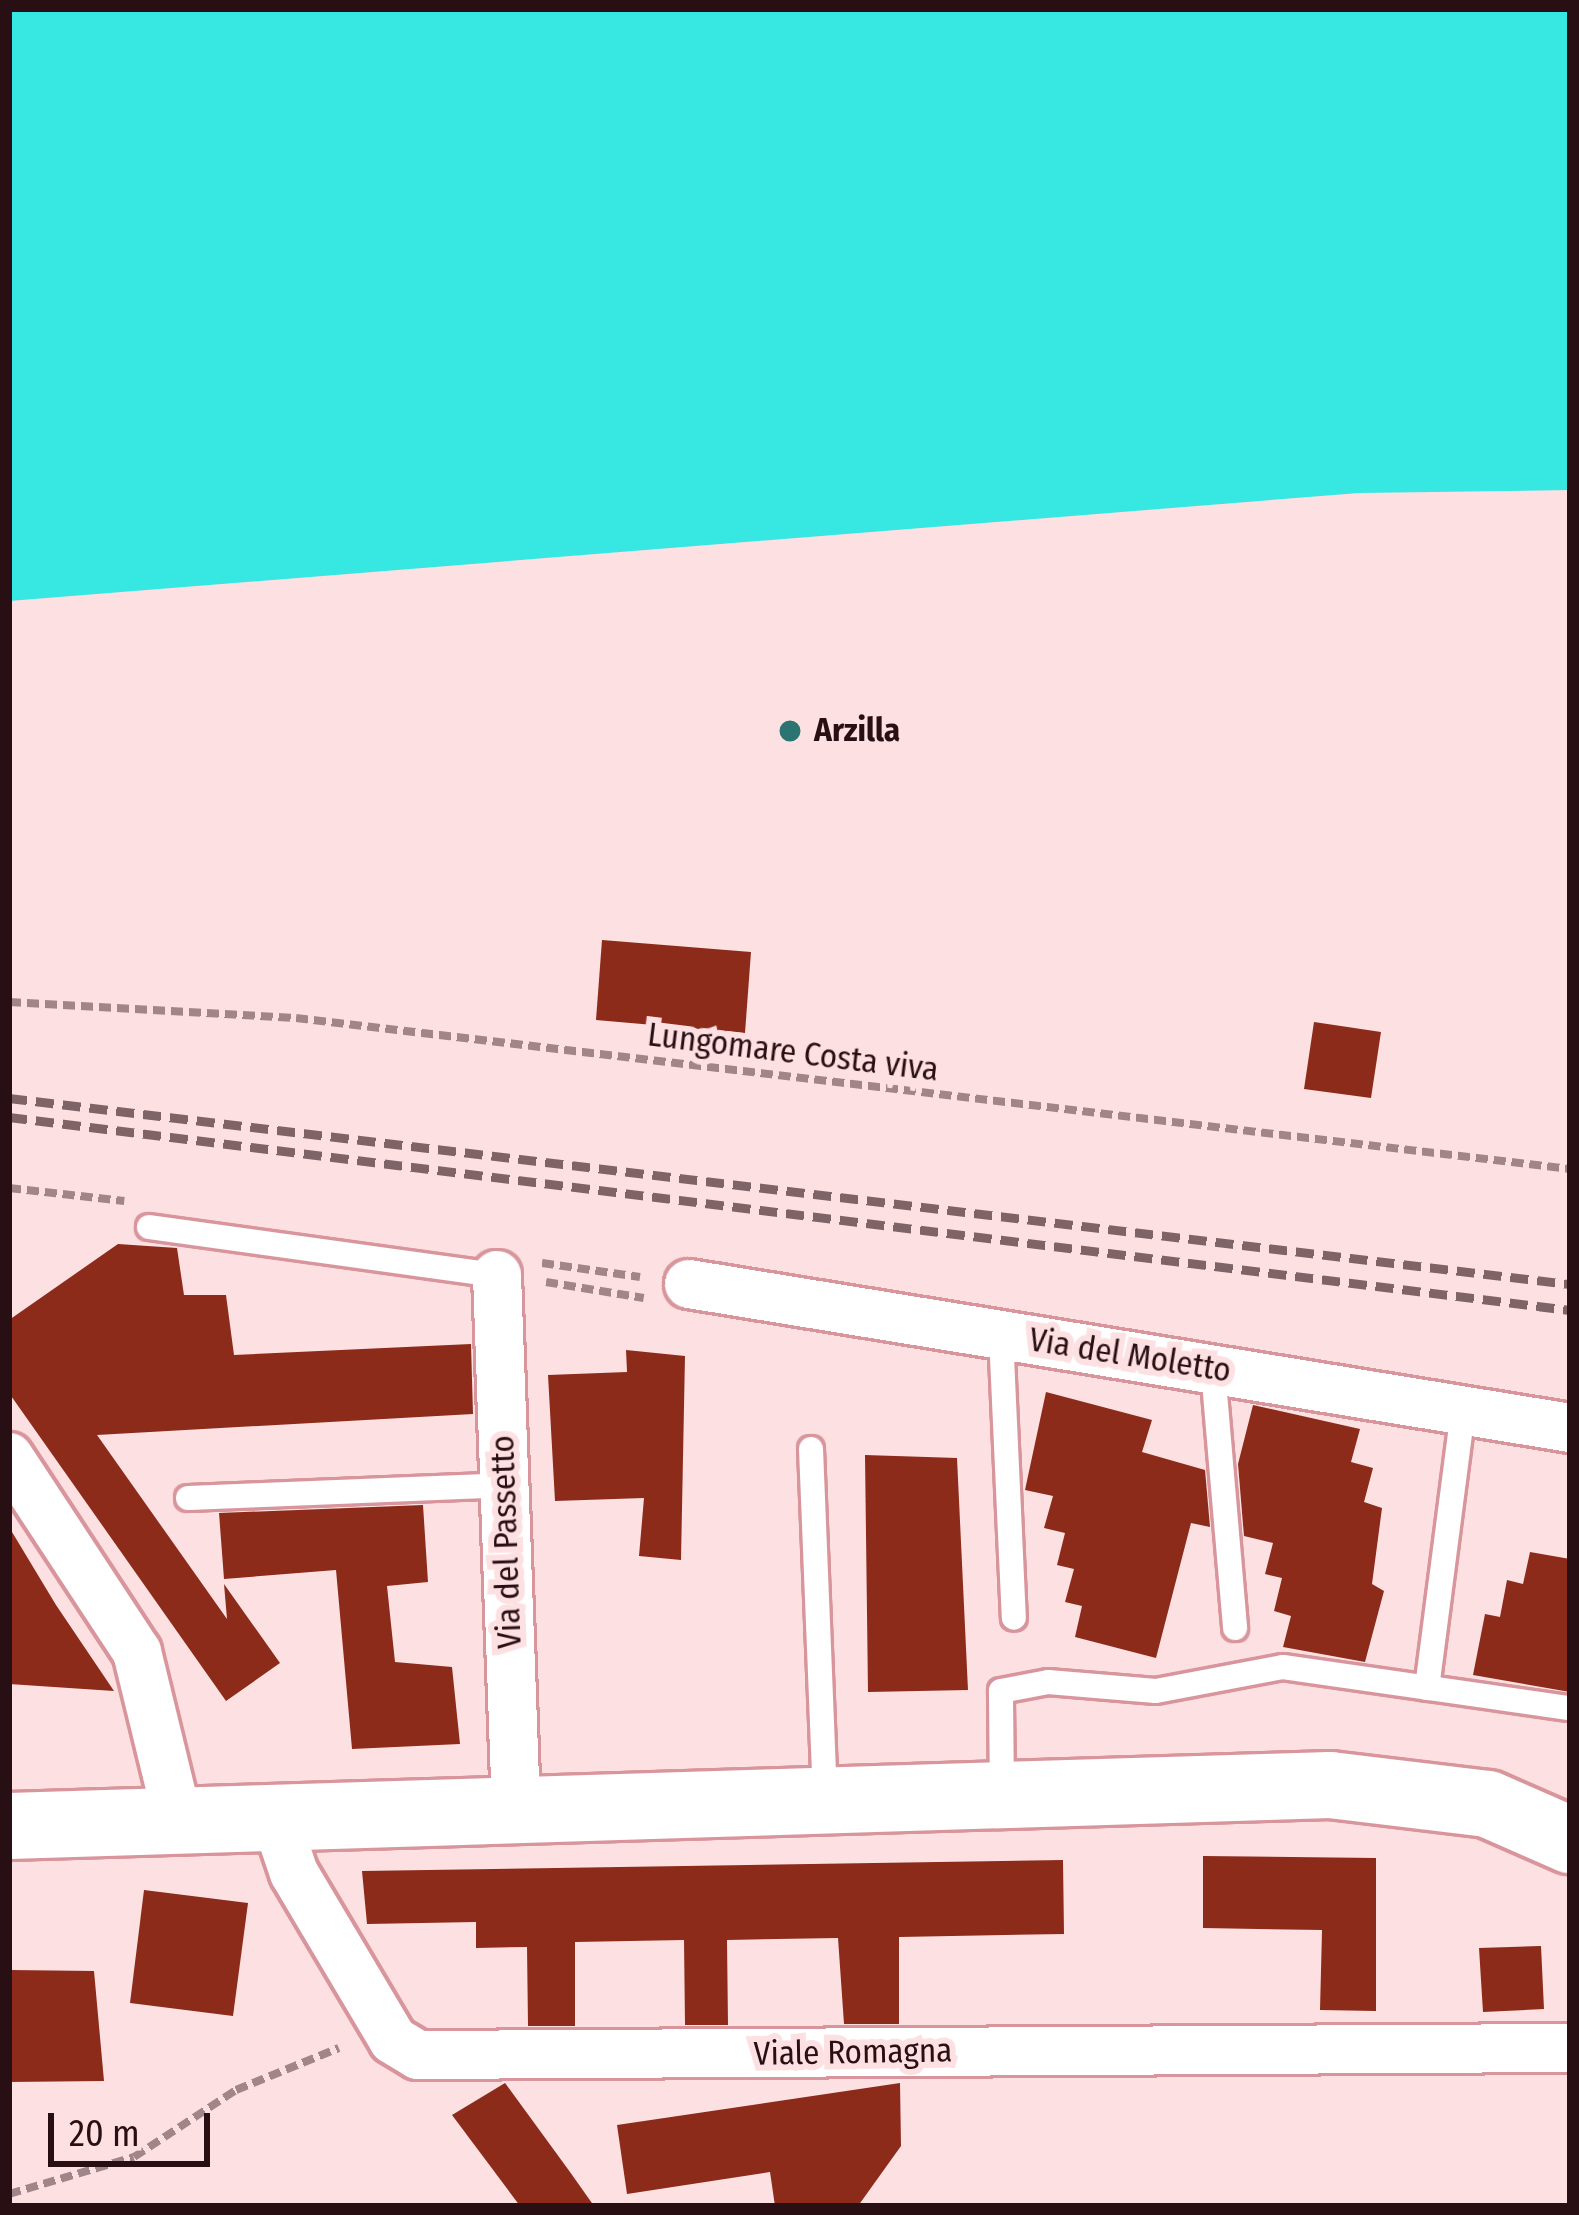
<!DOCTYPE html>
<style>
body{margin:0}
#map{position:relative;width:1579px;height:2215px;overflow:hidden;background:#fde0e2;font-family:"Fira Sans Condensed",sans-serif}
div>[style]{position:absolute}
[style*='--x']{left:calc(var(--x)*1px);top:calc(var(--y)*1px);width:calc(var(--w)*1px);rotate:calc(var(--a)*1deg)}
.water>*{inset:0;background:#37e7e2}
.building>*{inset:0;background:#8c2b1a}
.path>*{height:8px;margin-top:-4px;transform-origin:0;background:repeating-linear-gradient(90deg,#a18689 0 12px,transparent 0 18px)}
.roads{filter:drop-shadow(3px 0 #d8959c) drop-shadow(-3px 0 #d8959c) drop-shadow(0 3px #d8959c) drop-shadow(0 -3px #d8959c)}
.lane>*{height:24px;margin:-12px;padding:0 12px;transform-origin:12px;border-radius:12px;background:#fff}
.street>*{height:48px;margin:-24px;padding:0 24px;transform-origin:24px;border-radius:24px;background:#fff}
.primary>*{height:66px;margin:-33px;padding:0 33px;transform-origin:33px;border-radius:33px;background:#fff}
.rail>*{height:9px;margin-top:-4.5px;transform-origin:0;background:repeating-linear-gradient(90deg,#7e6467 0 18px,transparent 0 27px)}
.dots>*{width:33px;height:33px;translate:-50% -50%;box-sizing:border-box;border:6px solid #fde0e2;border-radius:50%}
span{translate:-50% -50%;white-space:nowrap;text-align:center;line-height:1.15;-webkit-text-stroke:12px #fde0e2;paint-order:stroke}
.poi-label{font-size:33px;color:#270f13;font-weight:700}
.left{translate:0 -50%;text-align:left}
.street-label{font-size:33px;color:#270f13}
.frame{position:absolute;inset:0;border:12px solid #270f13;pointer-events:none}
.scale{position:absolute;left:48px;top:2113px;width:162px;height:54px;box-sizing:border-box;border:6px solid #270f13;border-top:0;padding-left:15px;font-size:36px;line-height:42px;white-space:nowrap;color:#270f13;-webkit-text-stroke:9px #fde0e2;paint-order:stroke}
</style>
<div id="map">
<div class="water">
<i style="clip-path:polygon(9px 9px,1570px 9px,1570px 490px,1359px 493px,9px 601px)"></i>
</div>
<div class="building">
<i style="clip-path:polygon(602px 940px,751px 952px,745px 1033px,596px 1020px)"></i>
<i style="clip-path:polygon(1314px 1022px,1381px 1032px,1371px 1098px,1304px 1089px)"></i>
<i style="clip-path:polygon(118px 1244px,177px 1248px,184px 1295px,226px 1295px,234px 1355px,471px 1344px,473px 1414px,97px 1435px,227px 1619px,224px 1584px,280px 1663px,226px 1701px,9px 1393px,9px 1320px)"></i>
<i style="clip-path:polygon(626px 1350px,685px 1356px,681px 1560px,639px 1556px,644px 1498px,555px 1501px,548px 1375px,627px 1372px)"></i>
<i style="clip-path:polygon(1046px 1392px,1152px 1420px,1142px 1452px,1205px 1470px,1210px 1527px,1191px 1523px,1156px 1658px,1075px 1637px,1082px 1606px,1065px 1602px,1074px 1569px,1057px 1565px,1065px 1533px,1044px 1528px,1053px 1496px,1025px 1490px)"></i>
<i style="clip-path:polygon(1253px 1405px,1360px 1429px,1351px 1462px,1373px 1468px,1364px 1502px,1382px 1508px,1372px 1584px,1384px 1591px,1365px 1662px,1283px 1647px,1291px 1616px,1274px 1611px,1282px 1578px,1265px 1574px,1273px 1543px,1244px 1536px,1238px 1464px)"></i>
<i style="clip-path:polygon(865px 1455px,957px 1458px,968px 1690px,868px 1692px)"></i>
<i style="clip-path:polygon(423px 1505px,428px 1582px,387px 1586px,395px 1662px,452px 1667px,460px 1744px,352px 1749px,336px 1570px,224px 1579px,219px 1513px)"></i>
<i style="clip-path:polygon(9px 1527px,56px 1605px,114px 1691px,9px 1684px)"></i>
<i style="clip-path:polygon(1530px 1552px,1570px 1559px,1570px 1692px,1473px 1675px,1485px 1614px,1500px 1617px,1507px 1580px,1523px 1584px)"></i>
<i style="clip-path:polygon(1203px 1856px,1376px 1858px,1376px 2011px,1320px 2010px,1322px 1930px,1203px 1928px)"></i>
<i style="clip-path:polygon(1063px 1860px,1064px 1934px,899px 1937px,899px 2024px,844px 2024px,838px 1938px,727px 1940px,728px 2025px,685px 2025px,684px 1940px,575px 1942px,575px 2026px,528px 2026px,527px 1947px,476px 1948px,476px 1922px,367px 1924px,362px 1871px)"></i>
<i style="clip-path:polygon(144px 1890px,248px 1903px,233px 2016px,130px 2003px)"></i>
<i style="clip-path:polygon(1541px 1946px,1544px 2009px,1483px 2012px,1479px 1948px)"></i>
<i style="clip-path:polygon(10px 1970px,94px 1971px,104px 2081px,9px 2082px)"></i>
<i style="clip-path:polygon(505px 2083px,570px 2172px,594px 2206px,520px 2206px,452px 2115px)"></i>
<i style="clip-path:polygon(900px 2083px,901px 2146px,858px 2206px,775px 2206px,770px 2172px,627px 2194px,617px 2125px)"></i>
</div>
<div class="path">
<i style="--x:9;--y:1002;--w:287;--a:3.2"></i>
<i style="--x:296;--y:1018;--w:1283;--a:6.76"></i>
<i style="--x:9;--y:1188;--w:116;--a:6.4"></i>
<i style="--x:542;--y:1263;--w:99;--a:8.1"></i>
<i style="--x:546;--y:1282;--w:99;--a:9.3"></i>
<i style="--x:9;--y:2194;--w:130;--a:-16.5"></i>
<i style="--x:134;--y:2157;--w:122;--a:-33.3"></i>
<i style="--x:236;--y:2090;--w:111;--a:-22.2"></i>
</div>
<div class="roads">
<div class="lane">
<i style="--x:149;--y:1227;--w:351;--a:7.9"></i>
<i style="--x:1001;--y:1335;--w:283;--a:87.4"></i>
<i style="--x:1213;--y:1370;--w:259;--a:85.1"></i>
<i style="--x:811;--y:1449;--w:351;--a:87.7"></i>
<i style="--x:188;--y:1498;--w:317;--a:-2.3"></i>
<i style="--x:1427;--y:1688;--w:279;--a:-82.6"></i>
<i style="--x:1002;--y:1794;--w:103;--a:-90.6"></i>
<i style="--x:1001;--y:1691;--w:48;--a:-10.8"></i>
<i style="--x:1048;--y:1682;--w:108;--a:4.8"></i>
<i style="--x:1156;--y:1691;--w:129;--a:-10.7"></i>
<i style="--x:1283;--y:1667;--w:287;--a:8.2"></i>
</div>
<div class="street">
<i style="--x:497;--y:1275;--w:534;--a:87.96"></i>
<i style="--x:689;--y:1284;--w:893;--a:9.28"></i>
<i style="--x:9;--y:1457;--w:233;--a:56.7"></i>
<i style="--x:137;--y:1652;--w:173;--a:76.3"></i>
<i style="--x:275;--y:1817;--w:59;--a:71.3"></i>
<i style="--x:294;--y:1873;--w:194;--a:59.3"></i>
<i style="--x:393;--y:2040;--w:29;--a:31"></i>
<i style="--x:418;--y:2055;--w:1152;--a:-0.35"></i>
</div>
<div class="primary">
<i style="--x:9;--y:1826;--w:1322;--a:-1.78"></i>
<i style="--x:1330;--y:1785;--w:159;--a:6.9"></i>
<i style="--x:1488;--y:1804;--w:90;--a:23.7"></i>
</div>
</div>
<div class="rail">
<i style="--x:9;--y:1098;--w:1572;--a:6.8"></i>
<i style="--x:9;--y:1117;--w:1573;--a:7.05"></i>
</div>
<div class="dots">
<i style="left:790px;top:731px;background:#2a7471"></i>
</div>
<div class="poi-label">
<span class="left" style="left:814px;top:731px">Arzilla</span>
</div>
<div class="street-label">
<span style="left:793px;top:1053px;rotate:7deg">Lungomare Costa viva</span>
<span style="left:1130px;top:1356px;rotate:9deg">Via del Moletto</span>
<span style="left:507px;top:1542px;rotate:-92deg">Via del Passetto</span>
<span style="left:853px;top:2053px;rotate:-1deg">Viale Romagna</span>
</div>
<div class="frame"></div>
<div class="scale">20 m</div>
</div>
